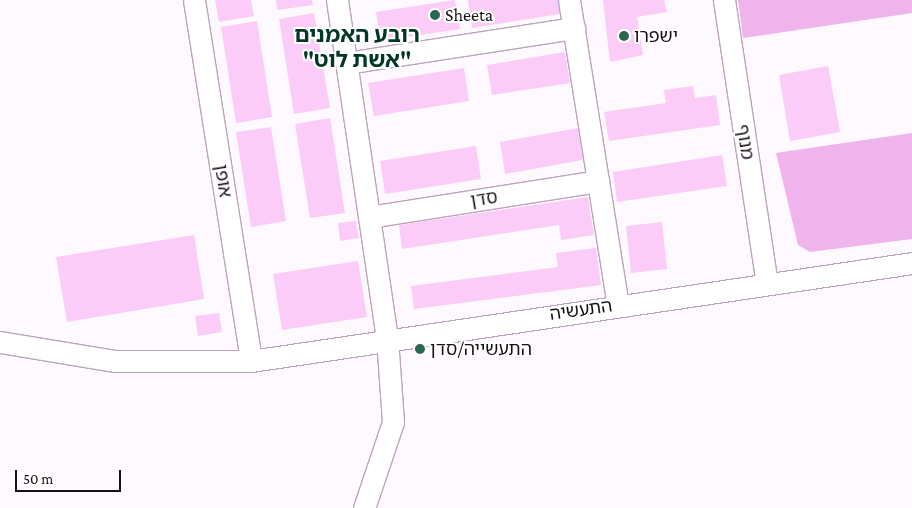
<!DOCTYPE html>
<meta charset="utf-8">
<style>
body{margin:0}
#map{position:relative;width:912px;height:508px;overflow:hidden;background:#fef9fe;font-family:"Crimson Pro","Noto Sans Hebrew",serif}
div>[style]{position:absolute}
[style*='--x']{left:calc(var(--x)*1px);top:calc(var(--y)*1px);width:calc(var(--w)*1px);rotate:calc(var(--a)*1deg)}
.green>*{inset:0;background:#eeb4eb}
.building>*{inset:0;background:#faccf7}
.roads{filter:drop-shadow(1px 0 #bba4ba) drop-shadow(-1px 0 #bba4ba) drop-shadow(0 1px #bba4ba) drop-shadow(0 -1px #bba4ba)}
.minor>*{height:21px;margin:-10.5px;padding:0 10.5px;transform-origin:10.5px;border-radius:10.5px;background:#fff}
.dots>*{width:14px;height:14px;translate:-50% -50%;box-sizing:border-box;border:2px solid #fff;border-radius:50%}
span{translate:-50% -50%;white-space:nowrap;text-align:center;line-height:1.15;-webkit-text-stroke:4px #fff;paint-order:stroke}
.poi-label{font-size:18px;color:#181017}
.left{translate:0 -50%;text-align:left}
.street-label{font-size:18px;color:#181017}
.district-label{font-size:22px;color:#023727;font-weight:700}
.scale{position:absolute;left:15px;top:470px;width:106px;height:22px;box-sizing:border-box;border:2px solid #181017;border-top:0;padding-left:6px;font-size:15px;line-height:18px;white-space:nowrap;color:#181017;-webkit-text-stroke:4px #fff;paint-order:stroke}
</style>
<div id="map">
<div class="green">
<i style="clip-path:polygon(738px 0,912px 0,912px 13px,743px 38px)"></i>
<i style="clip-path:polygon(912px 133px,912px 239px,810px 252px,798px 245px,776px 153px)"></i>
</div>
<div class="building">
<i style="clip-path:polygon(215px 0,251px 0,254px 16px,219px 22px)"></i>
<i style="clip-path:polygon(276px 0,312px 0,313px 5px,277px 10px)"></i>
<i style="clip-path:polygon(455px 0,460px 29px,381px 41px,376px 12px)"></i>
<i style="clip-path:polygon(468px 0,558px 0,560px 14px,472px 28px)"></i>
<i style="clip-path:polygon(603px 0,664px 0,667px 12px,637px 17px,643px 55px,610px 62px)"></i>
<i style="clip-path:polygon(314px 13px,330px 108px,294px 114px,279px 19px)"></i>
<i style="clip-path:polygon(257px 21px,272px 117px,236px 123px,221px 27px)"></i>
<i style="clip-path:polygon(565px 52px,570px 83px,492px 95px,487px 65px)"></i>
<i style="clip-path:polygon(828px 66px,840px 132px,790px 141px,779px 75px)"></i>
<i style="clip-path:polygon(464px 68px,469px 101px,374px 116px,368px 83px)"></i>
<i style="clip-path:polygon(693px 86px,695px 98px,716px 95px,720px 125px,609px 141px,604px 112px,666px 103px,664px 90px)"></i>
<i style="clip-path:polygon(330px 118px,345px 213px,310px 218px,295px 124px)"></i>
<i style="clip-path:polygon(271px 127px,286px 221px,251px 227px,236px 132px)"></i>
<i style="clip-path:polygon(578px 128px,583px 160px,505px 174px,500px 142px)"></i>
<i style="clip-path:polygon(476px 146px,481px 179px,385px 194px,380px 161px)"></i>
<i style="clip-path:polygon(722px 155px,727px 186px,617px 202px,613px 172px)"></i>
<i style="clip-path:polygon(588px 197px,594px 235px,561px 240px,559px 225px,402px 249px,399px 225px)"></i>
<i style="clip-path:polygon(356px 221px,359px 238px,340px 241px,338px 223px)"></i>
<i style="clip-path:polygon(662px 222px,667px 269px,631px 273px,626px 226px)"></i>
<i style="clip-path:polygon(194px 235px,204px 299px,67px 322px,56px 257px)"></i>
<i style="clip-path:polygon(596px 248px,601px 285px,414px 309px,411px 286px,558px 267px,556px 253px)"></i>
<i style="clip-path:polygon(358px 261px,367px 317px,282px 330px,273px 274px)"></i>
<i style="clip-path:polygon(219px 313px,222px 332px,198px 336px,195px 316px)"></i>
</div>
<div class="roads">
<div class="minor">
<i style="--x:194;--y:0;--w:365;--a:81"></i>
<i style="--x:337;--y:0;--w:342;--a:81.6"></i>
<i style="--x:387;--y:338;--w:84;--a:85.9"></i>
<i style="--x:393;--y:422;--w:91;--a:108.6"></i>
<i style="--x:569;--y:0;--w:309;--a:80.9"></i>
<i style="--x:724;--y:0;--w:287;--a:81.4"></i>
<i style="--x:346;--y:63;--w:231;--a:-8.7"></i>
<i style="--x:369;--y:217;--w:232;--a:-8.9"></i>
<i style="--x:0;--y:342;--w:117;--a:9.4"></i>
<i style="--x:115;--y:361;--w:136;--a:0"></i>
<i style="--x:251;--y:361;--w:668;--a:-8.43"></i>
</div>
</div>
<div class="dots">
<i style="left:435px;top:15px;background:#2a6651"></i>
<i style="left:624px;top:36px;background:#2a6651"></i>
<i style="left:420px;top:349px;background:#2a6651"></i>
</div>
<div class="poi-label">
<span class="left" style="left:445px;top:15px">Sheeta</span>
<span class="left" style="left:634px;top:36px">ישפרו</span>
<span class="left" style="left:430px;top:349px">התעשייה/סדן</span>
</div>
<div class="street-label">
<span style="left:745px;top:142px;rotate:81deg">מנוף</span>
<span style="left:223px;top:181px;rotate:81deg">אופן</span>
<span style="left:484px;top:199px;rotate:-9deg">סדן</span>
<span style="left:581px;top:310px;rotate:-8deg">התעשיה</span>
</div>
<div class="district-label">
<span style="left:357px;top:47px">רובע האמנים<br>"אשת לוט"</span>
</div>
<div class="scale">50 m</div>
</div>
